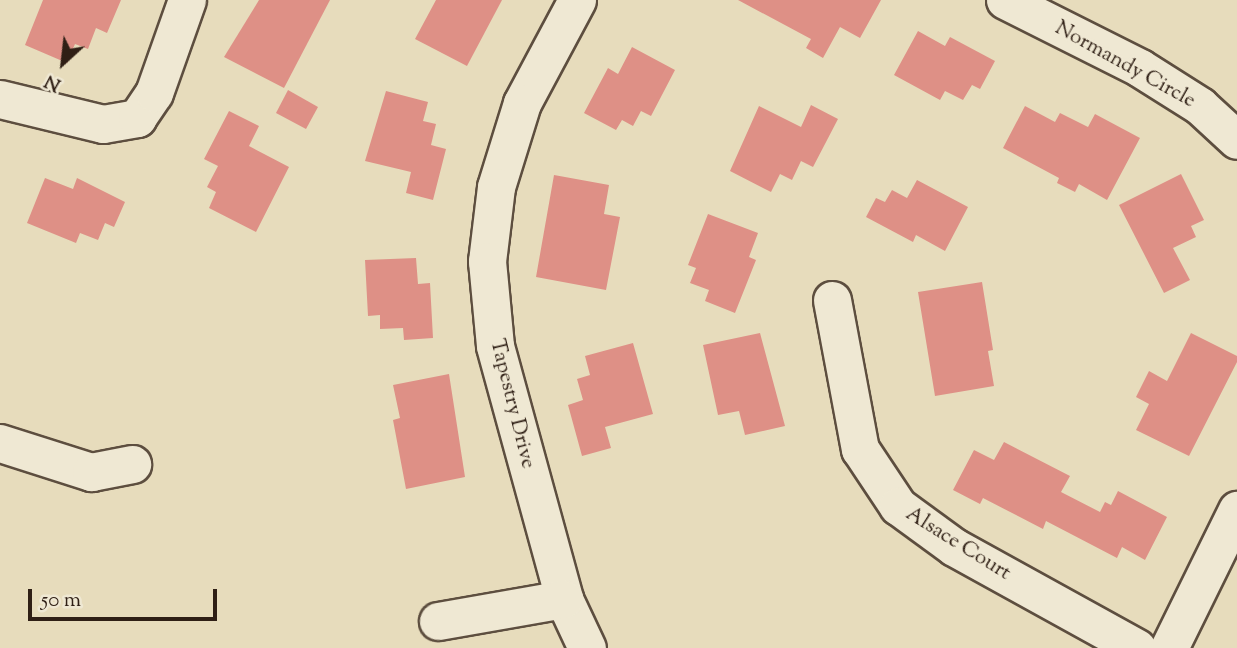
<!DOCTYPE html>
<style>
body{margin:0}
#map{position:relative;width:1237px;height:648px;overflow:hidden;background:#e7dcbc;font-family:"Sorts Mill Goudy",serif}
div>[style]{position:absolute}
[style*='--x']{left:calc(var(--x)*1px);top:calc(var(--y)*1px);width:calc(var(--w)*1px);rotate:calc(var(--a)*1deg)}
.building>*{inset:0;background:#de9086}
.roads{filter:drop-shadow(2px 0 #5d4e3f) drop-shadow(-2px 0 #5d4e3f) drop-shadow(0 2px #5d4e3f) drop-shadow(0 -2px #5d4e3f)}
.minor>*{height:37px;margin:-18.5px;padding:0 18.5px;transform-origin:18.5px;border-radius:18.5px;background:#efe8d3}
span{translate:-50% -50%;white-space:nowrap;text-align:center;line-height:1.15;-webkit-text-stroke:5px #efe8d3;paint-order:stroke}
.street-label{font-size:21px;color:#2f1f15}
.north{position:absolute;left:28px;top:28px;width:70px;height:70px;-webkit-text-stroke:5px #efe8d3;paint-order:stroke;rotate:207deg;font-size:19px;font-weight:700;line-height:28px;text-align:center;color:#2f1f15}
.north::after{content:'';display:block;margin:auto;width:24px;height:32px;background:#2f1f15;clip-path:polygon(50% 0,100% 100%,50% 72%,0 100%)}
.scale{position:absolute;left:28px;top:589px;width:189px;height:32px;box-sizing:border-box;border:4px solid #2f1f15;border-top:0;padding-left:9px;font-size:21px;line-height:24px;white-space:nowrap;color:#2f1f15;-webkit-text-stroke:5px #efe8d3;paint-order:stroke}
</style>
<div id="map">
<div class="building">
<i style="clip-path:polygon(43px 0,121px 0,107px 33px,96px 28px,88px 49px,75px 44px,67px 63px,25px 45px)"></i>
<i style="clip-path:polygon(259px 0,330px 0,284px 88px,224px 57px)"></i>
<i style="clip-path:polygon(436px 0,502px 0,467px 66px,415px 39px)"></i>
<i style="clip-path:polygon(738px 0,881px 0,860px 38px,840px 27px,823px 58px,806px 48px,811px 39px)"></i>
<i style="clip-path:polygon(918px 31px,945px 46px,950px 37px,995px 61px,980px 89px,972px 85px,963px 100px,945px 91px,940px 100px,894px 75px)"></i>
<i style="clip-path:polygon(632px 47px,675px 70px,651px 116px,641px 111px,633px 126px,622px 120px,616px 130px,584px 113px,608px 68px,618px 74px)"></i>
<i style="clip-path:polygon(288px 90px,318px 107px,306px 129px,276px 113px)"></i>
<i style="clip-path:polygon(386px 91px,428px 102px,423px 121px,436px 124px,431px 145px,446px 149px,433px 200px,406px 193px,411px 172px,365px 161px)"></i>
<i style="clip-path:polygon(811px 105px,838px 119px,813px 167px,801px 161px,792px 180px,780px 174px,771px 192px,730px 171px,759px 106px,801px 127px)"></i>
<i style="clip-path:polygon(1025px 106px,1055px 122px,1060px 113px,1088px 127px,1095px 114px,1140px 138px,1107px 200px,1079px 184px,1075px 192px,1057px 183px,1059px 178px,1003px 148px)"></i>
<i style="clip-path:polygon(229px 111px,259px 126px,249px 146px,289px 167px,256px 232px,209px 208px,216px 192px,207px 187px,218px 166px,204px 159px)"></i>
<i style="clip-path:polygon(1181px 174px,1204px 220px,1191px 226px,1196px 237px,1173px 248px,1190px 280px,1164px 293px,1119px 205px)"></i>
<i style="clip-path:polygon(554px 175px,609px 185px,604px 214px,620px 217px,606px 290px,536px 277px)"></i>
<i style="clip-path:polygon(45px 178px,73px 189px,77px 178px,125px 202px,114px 227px,105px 223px,98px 240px,80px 233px,76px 243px,27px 223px)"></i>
<i style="clip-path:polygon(917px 180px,968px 207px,945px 251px,916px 235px,913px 242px,866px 217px,876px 198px,885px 202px,892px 190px,907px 198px)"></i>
<i style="clip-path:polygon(708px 214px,758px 233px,749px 257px,756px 260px,735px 313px,705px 301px,709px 290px,690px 283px,696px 268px,688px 265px)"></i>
<i style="clip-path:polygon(416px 258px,418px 284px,430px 283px,433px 338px,404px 340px,403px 328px,380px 329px,380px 315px,368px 316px,365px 260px)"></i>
<i style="clip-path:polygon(982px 282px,993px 350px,988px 351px,994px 386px,935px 396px,918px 292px)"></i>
<i style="clip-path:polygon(760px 333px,785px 426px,745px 435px,739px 411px,718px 415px,703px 345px)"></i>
<i style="clip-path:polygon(1191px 333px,1237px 356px,1237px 362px,1189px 456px,1136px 430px,1149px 404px,1136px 397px,1149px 371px,1167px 381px)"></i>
<i style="clip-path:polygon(633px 343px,653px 414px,605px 427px,611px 448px,582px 456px,568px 405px,583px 400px,577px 379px,590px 375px,585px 356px)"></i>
<i style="clip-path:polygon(449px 374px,465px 477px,406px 489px,393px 420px,400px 418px,393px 385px)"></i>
<i style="clip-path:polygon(1004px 442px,1070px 476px,1061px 492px,1100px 512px,1105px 502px,1111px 505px,1118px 491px,1167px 517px,1145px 560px,1122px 547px,1117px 558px,1046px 521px,1043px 529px,983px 498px,980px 504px,953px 490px,974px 450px,994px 460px)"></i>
</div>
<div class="roads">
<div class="minor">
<i style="--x:577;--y:0;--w:117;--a:118.1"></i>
<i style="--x:522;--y:103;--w:88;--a:107.2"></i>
<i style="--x:496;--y:187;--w:75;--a:96.9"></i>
<i style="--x:487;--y:261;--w:85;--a:84.6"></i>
<i style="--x:495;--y:346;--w:262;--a:74.7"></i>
<i style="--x:564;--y:599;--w:54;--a:64.9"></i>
<i style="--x:1005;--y:0;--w:151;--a:26.7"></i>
<i style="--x:1140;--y:68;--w:71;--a:32.3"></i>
<i style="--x:1200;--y:106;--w:50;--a:42.6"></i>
<i style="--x:0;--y:99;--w:106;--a:13.6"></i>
<i style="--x:103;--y:124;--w:35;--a:-10"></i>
<i style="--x:137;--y:118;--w:30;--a:-56"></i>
<i style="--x:154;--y:93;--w:99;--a:-70.5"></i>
<i style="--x:832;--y:300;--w:152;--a:79.4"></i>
<i style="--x:860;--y:449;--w:69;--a:56.3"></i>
<i style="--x:898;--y:506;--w:69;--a:36.2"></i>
<i style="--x:954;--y:547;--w:209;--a:28.9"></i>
<i style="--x:0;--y:443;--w:96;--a:17.7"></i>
<i style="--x:91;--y:472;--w:42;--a:-11"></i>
<i style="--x:438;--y:621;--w:128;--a:-9.9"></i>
<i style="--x:1169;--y:648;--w:154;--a:-63.8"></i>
</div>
</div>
<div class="street-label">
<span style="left:1125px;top:65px;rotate:29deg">Normandy Circle</span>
<span style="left:512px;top:404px;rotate:76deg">Tapestry Drive</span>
<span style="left:958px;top:544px;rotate:32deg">Alsace Court</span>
</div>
<div class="north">N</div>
<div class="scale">50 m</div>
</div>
